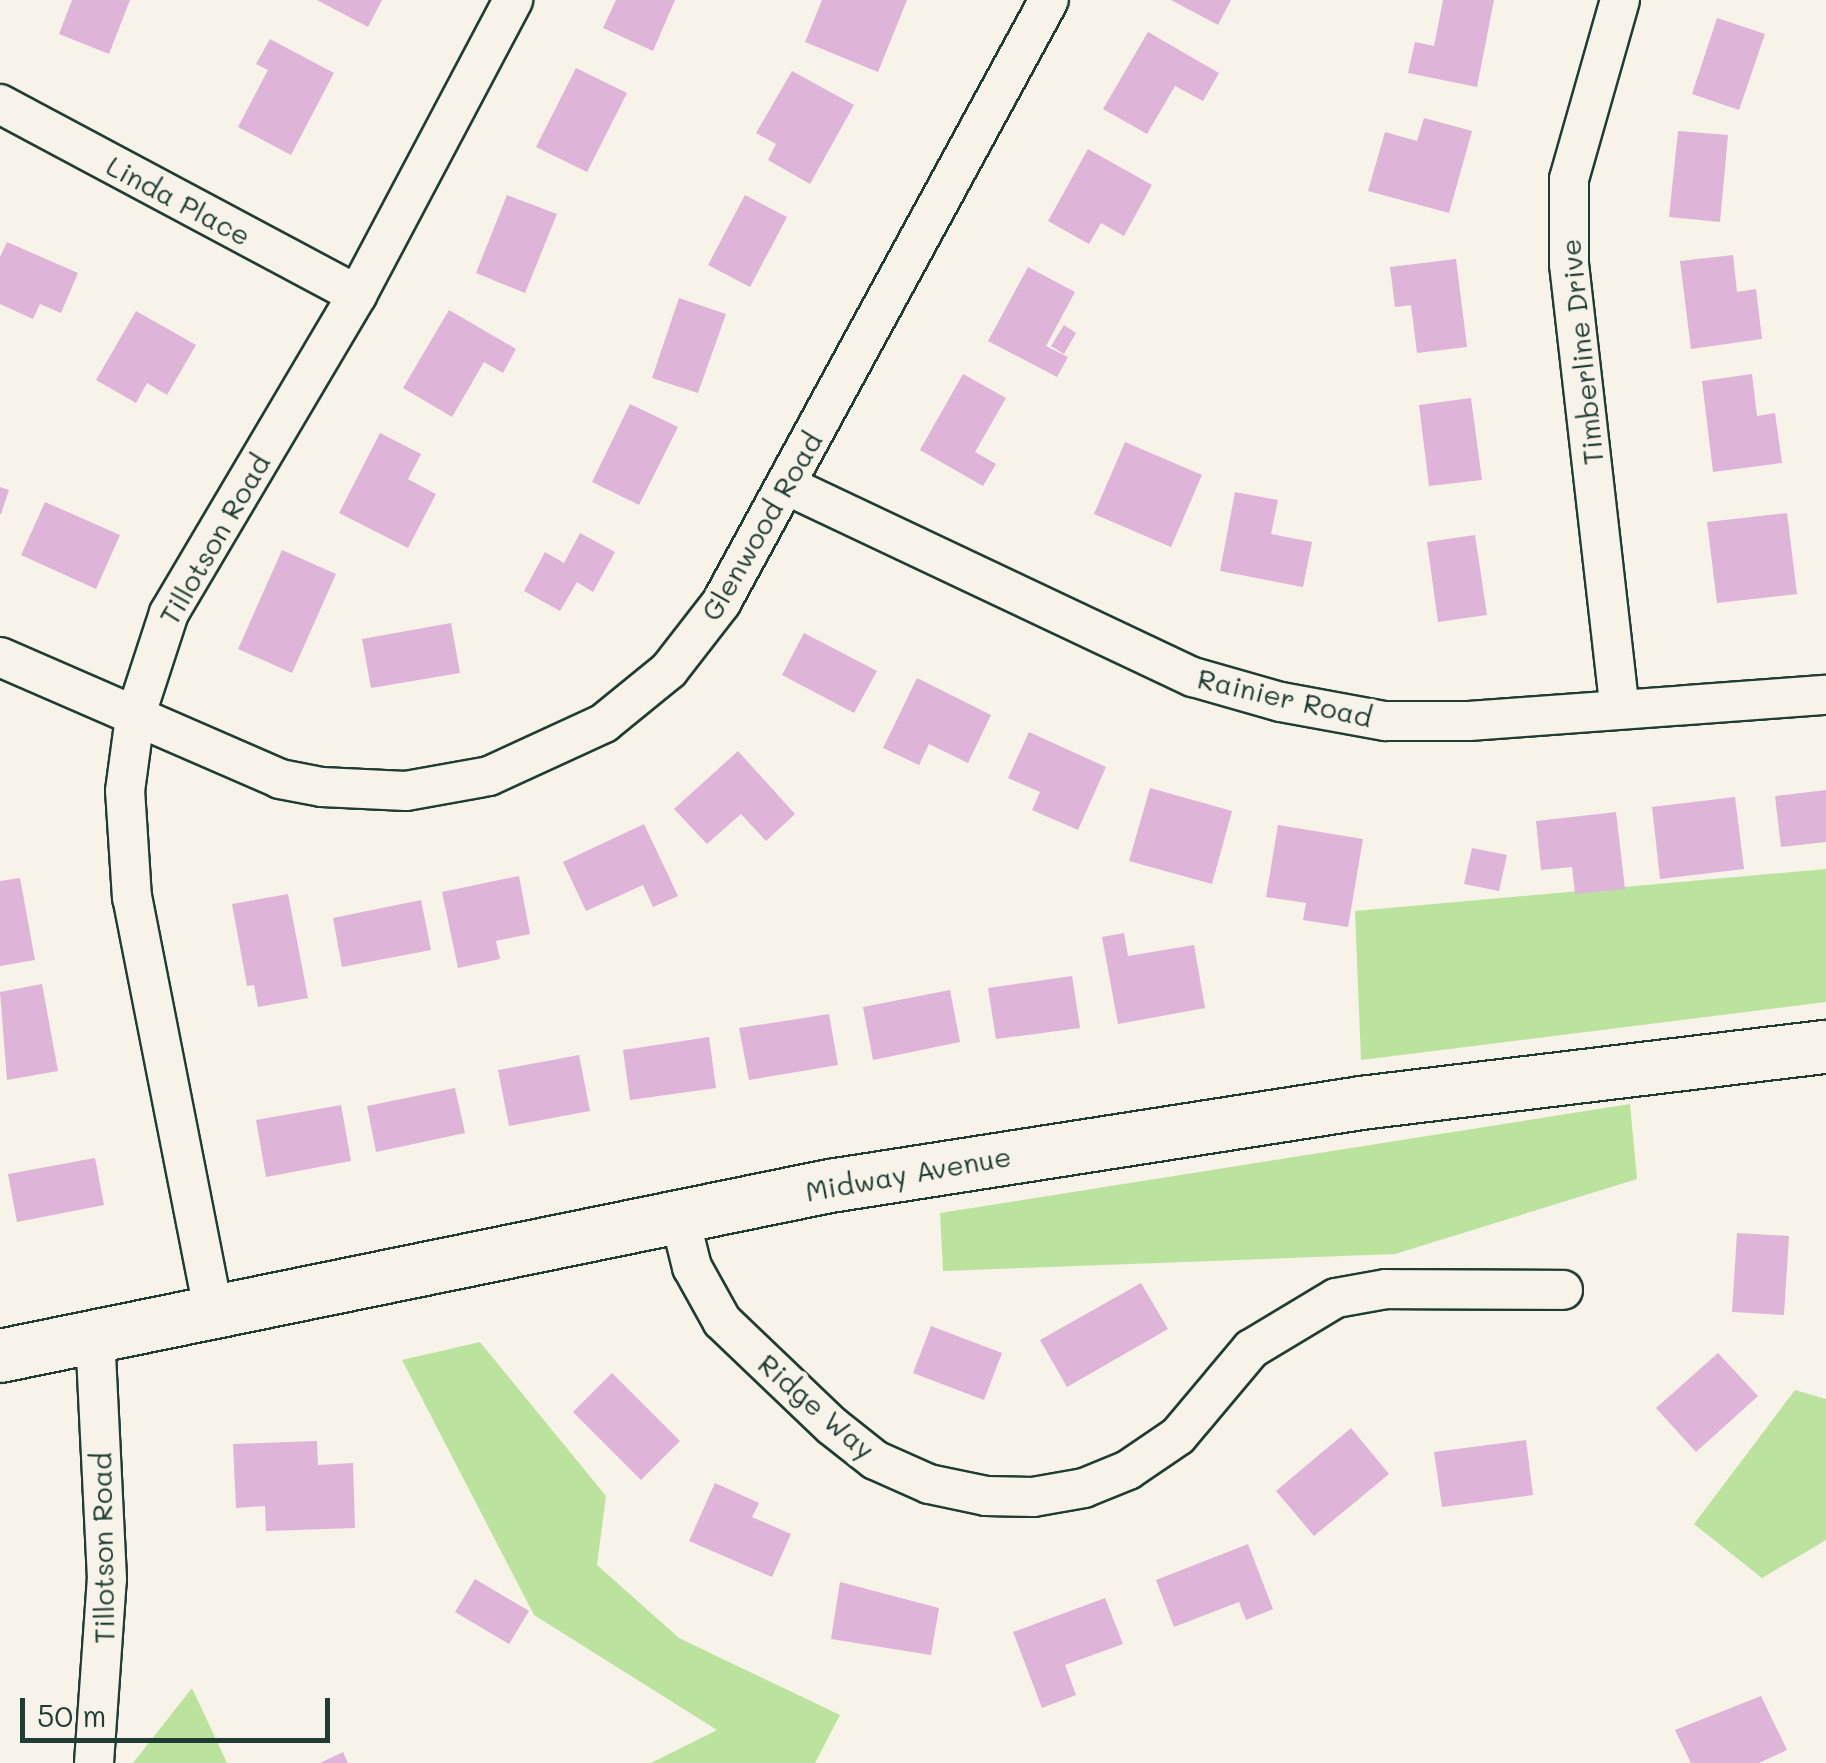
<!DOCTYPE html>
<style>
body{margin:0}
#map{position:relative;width:1826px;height:1763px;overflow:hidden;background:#f7f3e8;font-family:Mali,sans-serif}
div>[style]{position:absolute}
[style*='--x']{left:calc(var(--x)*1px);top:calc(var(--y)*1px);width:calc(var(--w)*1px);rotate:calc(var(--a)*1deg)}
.green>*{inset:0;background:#bbe39e}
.building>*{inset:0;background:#dfb4d9}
.roads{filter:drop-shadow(2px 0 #1f3d34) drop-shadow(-2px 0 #1f3d34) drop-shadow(0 2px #1f3d34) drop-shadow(0 -2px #1f3d34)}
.minor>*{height:38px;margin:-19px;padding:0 19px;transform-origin:19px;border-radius:19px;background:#f7f3e8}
.secondary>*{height:52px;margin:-26px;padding:0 26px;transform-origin:26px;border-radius:26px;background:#f7f3e8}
span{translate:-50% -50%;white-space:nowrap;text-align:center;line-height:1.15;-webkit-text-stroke:10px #f7f3e8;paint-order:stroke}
.street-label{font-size:28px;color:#1f3d34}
.scale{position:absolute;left:20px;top:1698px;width:310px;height:45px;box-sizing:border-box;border:5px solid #1f3d34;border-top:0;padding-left:12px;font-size:30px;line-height:35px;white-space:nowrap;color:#1f3d34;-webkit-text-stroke:8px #f7f3e8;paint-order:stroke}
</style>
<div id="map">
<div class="green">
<i style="clip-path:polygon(1826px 869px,1826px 1002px,1361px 1060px,1355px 911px)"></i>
<i style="clip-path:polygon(1630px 1104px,1637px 1179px,1395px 1254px,943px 1271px,940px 1213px)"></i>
<i style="clip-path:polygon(480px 1342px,606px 1496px,597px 1565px,679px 1638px,840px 1715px,815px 1763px,651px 1763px,717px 1730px,534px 1615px,402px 1360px)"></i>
<i style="clip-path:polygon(1795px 1390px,1826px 1399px,1826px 1540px,1762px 1578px,1694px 1524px)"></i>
<i style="clip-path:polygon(192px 1688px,227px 1763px,133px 1763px)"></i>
</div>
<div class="building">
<i style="clip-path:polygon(72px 0,130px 0,109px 54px,59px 34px)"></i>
<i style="clip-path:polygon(317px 0,382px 0,368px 27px)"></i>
<i style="clip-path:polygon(616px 0,675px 0,653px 51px,603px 28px)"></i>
<i style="clip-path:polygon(822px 0,907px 0,878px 72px,805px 42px)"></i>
<i style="clip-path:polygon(1171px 0,1231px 0,1218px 25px)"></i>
<i style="clip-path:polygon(1443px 0,1494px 0,1477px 87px,1408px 73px,1415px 42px,1434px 46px)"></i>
<i style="clip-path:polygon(1717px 18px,1765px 34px,1739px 110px,1692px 94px)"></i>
<i style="clip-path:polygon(1148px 32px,1219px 73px,1203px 101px,1175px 86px,1147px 134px,1103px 109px)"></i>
<i style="clip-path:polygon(270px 39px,334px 73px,291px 155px,238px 127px,268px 70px,256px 64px)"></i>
<i style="clip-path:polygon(576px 68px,627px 93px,587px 172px,536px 147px)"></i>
<i style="clip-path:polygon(792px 71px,854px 105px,810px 184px,768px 160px,776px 144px,756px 133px)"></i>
<i style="clip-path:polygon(1424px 118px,1472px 131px,1449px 213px,1368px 191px,1385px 132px,1417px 141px)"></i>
<i style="clip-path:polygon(1678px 131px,1728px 135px,1720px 222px,1669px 217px)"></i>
<i style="clip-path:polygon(1088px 149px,1152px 185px,1124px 236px,1101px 223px,1089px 244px,1048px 221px)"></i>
<i style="clip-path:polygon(507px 195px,557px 214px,525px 293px,476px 273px)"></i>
<i style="clip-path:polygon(745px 195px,787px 217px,750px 287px,708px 265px)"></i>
<i style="clip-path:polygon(7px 242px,78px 273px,61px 313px,40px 304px,33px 319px,0 304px,0 257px)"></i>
<i style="clip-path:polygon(1733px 255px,1737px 292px,1756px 289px,1762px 339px,1691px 349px,1680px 261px)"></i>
<i style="clip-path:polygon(1456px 259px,1467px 347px,1417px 353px,1411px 305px,1395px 307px,1390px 267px)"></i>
<i style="clip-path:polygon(1028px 267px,1075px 292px,1046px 346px,1068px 357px,1057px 377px,988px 341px)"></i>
<i style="clip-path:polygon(679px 298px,726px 314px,698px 393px,652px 378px)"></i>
<i style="clip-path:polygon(449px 310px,516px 349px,503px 373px,484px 362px,452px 417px,403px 388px)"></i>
<i style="clip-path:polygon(136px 311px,196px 345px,167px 395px,147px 383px,136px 403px,96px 380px)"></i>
<i style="clip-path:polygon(1064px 325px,1076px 333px,1064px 354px,1051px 346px)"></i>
<i style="clip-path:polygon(963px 374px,1006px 398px,975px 452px,996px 464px,983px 486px,920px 450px)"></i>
<i style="clip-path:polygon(1752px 374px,1757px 416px,1775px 413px,1782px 463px,1713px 472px,1702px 381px)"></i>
<i style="clip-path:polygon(1471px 398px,1482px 480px,1429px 486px,1419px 405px)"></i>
<i style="clip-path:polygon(630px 404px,678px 427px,639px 505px,592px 482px)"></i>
<i style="clip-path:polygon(380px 433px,421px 454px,408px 479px,436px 494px,408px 548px,339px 513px)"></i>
<i style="clip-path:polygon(1125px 442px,1202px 475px,1171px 547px,1094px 514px)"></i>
<i style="clip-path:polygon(0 487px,9px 490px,1px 514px,0 514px)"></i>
<i style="clip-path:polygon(1235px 492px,1278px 500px,1271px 534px,1312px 542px,1303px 587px,1220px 571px)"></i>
<i style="clip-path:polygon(45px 502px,120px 535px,96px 589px,21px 555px)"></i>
<i style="clip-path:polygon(1787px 513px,1797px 594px,1717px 603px,1707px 522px)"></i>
<i style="clip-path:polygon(580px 533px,615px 552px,593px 592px,577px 582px,560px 611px,524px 591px,545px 552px,564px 563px)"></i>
<i style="clip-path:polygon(1475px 535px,1487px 615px,1438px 622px,1427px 542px)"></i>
<i style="clip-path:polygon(282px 550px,336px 574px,292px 673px,238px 649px)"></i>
<i style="clip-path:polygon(451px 623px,460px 673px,371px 688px,362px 639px)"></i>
<i style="clip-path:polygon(804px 633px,877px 671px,854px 713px,782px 675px)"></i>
<i style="clip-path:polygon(917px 678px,991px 715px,968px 763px,929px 744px,919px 765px,883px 748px)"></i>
<i style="clip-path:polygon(1029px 732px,1106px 767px,1078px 830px,1032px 810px,1040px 792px,1008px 778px)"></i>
<i style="clip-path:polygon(738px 751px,795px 814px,766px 841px,741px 814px,707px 844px,674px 809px)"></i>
<i style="clip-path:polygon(1150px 788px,1232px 811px,1212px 884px,1129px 861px)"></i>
<i style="clip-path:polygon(1826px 790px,1826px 842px,1781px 847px,1775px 796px)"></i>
<i style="clip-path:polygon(1735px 797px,1744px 869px,1660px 879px,1652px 807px)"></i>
<i style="clip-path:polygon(1616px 812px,1625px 889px,1575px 894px,1572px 867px,1541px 870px,1536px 821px)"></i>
<i style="clip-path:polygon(644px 824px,678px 896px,653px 907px,643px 885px,586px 911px,563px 862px)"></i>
<i style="clip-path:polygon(1278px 825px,1363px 839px,1348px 927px,1303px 920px,1306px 903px,1266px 897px)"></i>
<i style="clip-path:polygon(1472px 848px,1507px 855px,1499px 891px,1464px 884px)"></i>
<i style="clip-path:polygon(519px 876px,530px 934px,496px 941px,500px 959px,458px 968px,442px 892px)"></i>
<i style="clip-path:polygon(20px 878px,35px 960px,0 966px,0 881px)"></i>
<i style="clip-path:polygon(288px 894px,308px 998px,258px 1007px,254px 985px,247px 986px,232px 904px)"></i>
<i style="clip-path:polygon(421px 900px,431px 950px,342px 967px,333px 918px)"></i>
<i style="clip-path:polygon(1124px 933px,1128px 956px,1194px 945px,1205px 1008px,1118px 1024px,1102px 937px)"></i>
<i style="clip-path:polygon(1072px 976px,1080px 1028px,996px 1039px,988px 988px)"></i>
<i style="clip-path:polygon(42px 984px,58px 1071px,7px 1080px,0 992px)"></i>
<i style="clip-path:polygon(950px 990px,960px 1042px,873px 1060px,863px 1007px)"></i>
<i style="clip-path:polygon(829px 1014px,838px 1065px,749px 1080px,739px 1028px)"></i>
<i style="clip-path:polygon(709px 1037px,716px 1088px,630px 1100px,623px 1050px)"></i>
<i style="clip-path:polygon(579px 1055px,590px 1111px,509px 1126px,498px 1070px)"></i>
<i style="clip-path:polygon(455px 1088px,465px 1133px,376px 1152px,367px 1106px)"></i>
<i style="clip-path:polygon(341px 1105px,351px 1161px,266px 1177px,256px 1120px)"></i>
<i style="clip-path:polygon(95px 1158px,104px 1205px,17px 1222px,8px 1174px)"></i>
<i style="clip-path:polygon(1737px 1233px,1789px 1236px,1784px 1315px,1732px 1312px)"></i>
<i style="clip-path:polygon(1141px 1283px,1168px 1329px,1067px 1387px,1040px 1340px)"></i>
<i style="clip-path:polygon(931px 1326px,1002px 1353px,984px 1400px,913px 1373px)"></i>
<i style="clip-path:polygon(1718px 1353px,1758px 1396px,1696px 1452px,1656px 1408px)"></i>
<i style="clip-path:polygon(612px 1373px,680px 1441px,641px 1480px,573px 1412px)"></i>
<i style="clip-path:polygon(1351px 1428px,1389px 1474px,1314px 1536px,1276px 1491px)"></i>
<i style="clip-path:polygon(1526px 1440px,1533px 1495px,1442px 1507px,1434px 1452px)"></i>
<i style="clip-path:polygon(317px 1441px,318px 1465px,353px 1463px,355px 1528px,266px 1531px,265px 1506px,236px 1508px,233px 1444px)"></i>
<i style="clip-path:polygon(715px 1483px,759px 1503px,752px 1517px,791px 1534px,772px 1577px,689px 1541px)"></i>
<i style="clip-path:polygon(1248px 1544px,1273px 1609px,1246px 1620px,1239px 1602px,1174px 1627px,1156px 1580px)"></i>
<i style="clip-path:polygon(475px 1579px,529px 1611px,509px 1644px,455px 1612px)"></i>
<i style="clip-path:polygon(840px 1582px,939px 1608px,931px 1655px,831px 1639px)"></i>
<i style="clip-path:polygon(1105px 1598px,1123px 1644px,1065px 1665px,1076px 1695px,1042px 1708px,1013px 1632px)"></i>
<i style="clip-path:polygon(1761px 1696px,1787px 1750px,1759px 1763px,1691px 1763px,1675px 1730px)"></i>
<i style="clip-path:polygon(343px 1752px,348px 1763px,320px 1763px)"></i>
</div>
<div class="roads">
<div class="minor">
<i style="--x:1620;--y:0;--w:186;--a:105.9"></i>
<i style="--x:1569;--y:179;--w:85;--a:90"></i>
<i style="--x:1569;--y:264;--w:448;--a:83.5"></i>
<i style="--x:0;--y:104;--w:405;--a:28.1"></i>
<i style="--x:786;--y:485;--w:450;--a:25.3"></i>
<i style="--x:1193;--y:677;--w:91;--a:15.9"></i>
<i style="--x:1281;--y:702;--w:106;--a:10.4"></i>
<i style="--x:1385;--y:721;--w:84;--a:0"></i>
<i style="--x:1469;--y:721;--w:358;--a:-4.2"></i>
<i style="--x:0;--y:657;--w:305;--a:23.5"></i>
<i style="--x:280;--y:779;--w:43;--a:10.8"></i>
<i style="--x:322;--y:787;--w:84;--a:2.7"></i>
<i style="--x:406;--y:791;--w:84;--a:-10.2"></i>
<i style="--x:489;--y:776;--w:127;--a:-24.7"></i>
<i style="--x:604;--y:723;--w:84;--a:-39.2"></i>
<i style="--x:669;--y:670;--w:85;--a:-52.2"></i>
<i style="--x:721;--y:603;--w:686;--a:-61.46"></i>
<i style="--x:679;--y:1215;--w:54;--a:76"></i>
<i style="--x:692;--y:1267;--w:62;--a:60.9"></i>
<i style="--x:722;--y:1321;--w:152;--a:43.7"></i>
<i style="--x:832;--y:1426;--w:55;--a:38.3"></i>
<i style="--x:875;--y:1460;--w:59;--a:24"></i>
<i style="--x:929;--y:1484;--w:58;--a:11.9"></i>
<i style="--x:986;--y:1496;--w:47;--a:1.2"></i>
<i style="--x:1033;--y:1497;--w:52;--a:-10"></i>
<i style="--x:1084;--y:1488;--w:48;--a:-22.2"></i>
<i style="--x:1128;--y:1470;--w:60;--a:-34.2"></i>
<i style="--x:1178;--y:1436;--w:114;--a:-50"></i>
<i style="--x:1251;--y:1349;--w:99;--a:-31"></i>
<i style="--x:1336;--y:1298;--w:51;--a:-10.2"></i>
<i style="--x:1386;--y:1289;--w:177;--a:0.3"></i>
<i style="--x:213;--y:1309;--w:419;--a:-101.1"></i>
<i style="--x:132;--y:898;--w:107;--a:-93.7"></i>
<i style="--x:125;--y:791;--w:75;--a:-82.3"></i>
<i style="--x:135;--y:717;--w:109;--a:-71.9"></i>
<i style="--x:169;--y:613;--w:369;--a:-59.4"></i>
<i style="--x:357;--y:295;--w:334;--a:-62.1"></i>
<i style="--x:94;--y:1763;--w:184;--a:-86"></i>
<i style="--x:107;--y:1579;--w:246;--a:-92.8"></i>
</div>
<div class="secondary">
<i style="--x:0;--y:1356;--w:847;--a:-11.58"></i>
<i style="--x:830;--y:1186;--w:537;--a:-8.88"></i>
<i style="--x:1361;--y:1103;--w:468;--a:-6.9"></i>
</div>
</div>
<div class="street-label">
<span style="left:179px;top:200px;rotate:28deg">Linda Place</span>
<span style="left:1581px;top:352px;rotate:-96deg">Timberline Drive</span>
<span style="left:761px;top:526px;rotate:-60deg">Glenwood Road</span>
<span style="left:214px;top:539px;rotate:-60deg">Tillotson Road</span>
<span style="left:1285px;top:697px;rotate:13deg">Rainier Road</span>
<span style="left:908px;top:1173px;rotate:-10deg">Midway Avenue</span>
<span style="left:817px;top:1406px;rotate:41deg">Ridge Way</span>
<span style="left:102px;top:1548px;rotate:-91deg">Tillotson Road</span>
</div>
<div class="scale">50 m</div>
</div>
